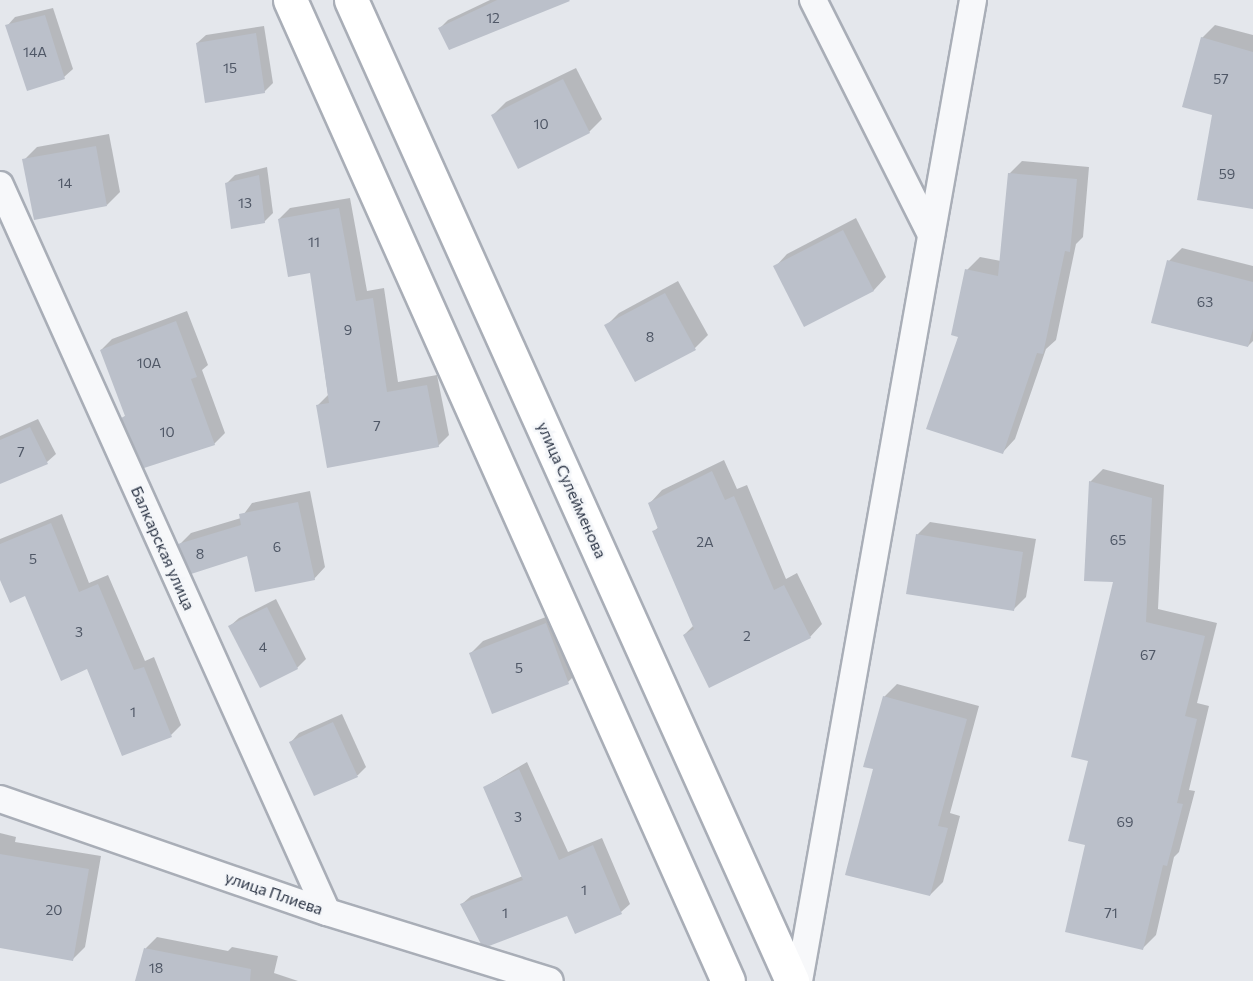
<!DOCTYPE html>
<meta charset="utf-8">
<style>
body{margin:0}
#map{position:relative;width:1253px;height:981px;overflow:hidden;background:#e4e7ec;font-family:Commissioner,sans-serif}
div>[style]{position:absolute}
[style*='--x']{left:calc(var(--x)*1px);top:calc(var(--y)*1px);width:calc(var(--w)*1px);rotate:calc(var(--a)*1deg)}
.shadow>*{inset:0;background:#0003}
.building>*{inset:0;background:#bbc0ca}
.roads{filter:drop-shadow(2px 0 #a9aeb7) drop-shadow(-2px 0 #a9aeb7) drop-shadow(0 2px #a9aeb7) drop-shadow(0 -2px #a9aeb7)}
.minor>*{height:26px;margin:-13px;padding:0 13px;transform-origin:13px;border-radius:13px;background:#f7f8fa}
.secondary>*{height:33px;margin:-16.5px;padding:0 16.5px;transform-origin:16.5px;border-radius:16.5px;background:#fff}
span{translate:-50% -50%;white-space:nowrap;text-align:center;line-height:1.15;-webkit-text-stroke:5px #f4f6f9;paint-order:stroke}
.number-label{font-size:14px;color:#4f5766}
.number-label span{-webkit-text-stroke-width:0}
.street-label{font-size:16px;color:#2b3445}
</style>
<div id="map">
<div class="shadow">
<i style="clip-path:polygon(490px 0,557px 0,440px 28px,448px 20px)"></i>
<i style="clip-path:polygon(53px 8px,73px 69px,64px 77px,7px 26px,15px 17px)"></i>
<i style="clip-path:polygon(1215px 25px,1253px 35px,1253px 208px,1202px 38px)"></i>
<i style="clip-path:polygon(264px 26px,273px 83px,264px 92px,197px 43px,206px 35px)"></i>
<i style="clip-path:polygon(576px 68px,602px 119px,589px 132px,493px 115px,506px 102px)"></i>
<i style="clip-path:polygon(109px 134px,120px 192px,107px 205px,24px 160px,37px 147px)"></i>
<i style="clip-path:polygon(1022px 161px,1089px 167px,1083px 237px,1076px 244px,1056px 340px,1046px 349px,1015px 439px,1003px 452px,960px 335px,967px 270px,980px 257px,1001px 261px,1009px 174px)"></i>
<i style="clip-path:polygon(267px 167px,273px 213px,264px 222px,226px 184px,235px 175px)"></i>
<i style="clip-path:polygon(350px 198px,367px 291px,384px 288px,398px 382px,437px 375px,449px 435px,438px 446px,317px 406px,328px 395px,311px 271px,279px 219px,290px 208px)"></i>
<i style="clip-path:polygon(856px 218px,886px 277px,874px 290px,805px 325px,775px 267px,787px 254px)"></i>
<i style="clip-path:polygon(1182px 248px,1253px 266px,1253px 341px,1248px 346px,1169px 261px)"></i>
<i style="clip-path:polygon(678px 281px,708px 335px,695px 348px,636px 380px,606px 326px,619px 313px)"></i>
<i style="clip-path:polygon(187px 311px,208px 365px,202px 370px,225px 433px,214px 444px,123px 418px,126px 415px,101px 350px,112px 339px)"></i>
<i style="clip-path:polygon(38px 419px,56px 454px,47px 462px,0 483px,0 436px)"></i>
<i style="clip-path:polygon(724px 460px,737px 489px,747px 485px,786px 579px,797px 573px,822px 624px,810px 637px,684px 635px,694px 625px,654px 531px,659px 527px,650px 503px,662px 490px)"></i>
<i style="clip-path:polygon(1103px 469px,1164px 485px,1158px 609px,1217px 623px,1197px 703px,1209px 706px,1189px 790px,1195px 791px,1179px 852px,1174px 857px,1156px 935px,1143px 948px,1087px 844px,1090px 760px,1115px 581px,1090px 482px)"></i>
<i style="clip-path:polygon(310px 491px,325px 567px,314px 579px,249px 554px,180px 544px,191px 533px,241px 518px,252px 503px)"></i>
<i style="clip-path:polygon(62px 514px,89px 583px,108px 575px,145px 661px,154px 657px,181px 725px,171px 735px,88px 667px,26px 594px,0 576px,0 539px)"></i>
<i style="clip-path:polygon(930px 522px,1036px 539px,1026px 597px,1013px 610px,917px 535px)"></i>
<i style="clip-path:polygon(276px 599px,306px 659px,297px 668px,230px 626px,239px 618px)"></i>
<i style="clip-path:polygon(559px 612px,581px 669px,568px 682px,470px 654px,483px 641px)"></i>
<i style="clip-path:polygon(897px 684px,979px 706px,950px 813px,960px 816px,943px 882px,930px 895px,875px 768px,884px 697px)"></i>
<i style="clip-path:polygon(342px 714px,366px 767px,358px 775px,314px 794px,291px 742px,299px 733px)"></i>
<i style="clip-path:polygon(527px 762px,568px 852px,602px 838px,630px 904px,621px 912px,576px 932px,568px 914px,462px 904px,471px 896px,523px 876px,485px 787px)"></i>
<i style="clip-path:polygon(0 833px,16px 837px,15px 842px,101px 856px,85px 947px,72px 960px,0 932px)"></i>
<i style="clip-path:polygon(157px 937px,228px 951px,232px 947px,278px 956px,274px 973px,298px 981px,137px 981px,146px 948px)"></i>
</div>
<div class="building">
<i style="clip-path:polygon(497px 0,569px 0,570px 1px,449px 50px,438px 28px)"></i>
<i style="clip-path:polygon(45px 15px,65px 79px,27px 91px,5px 25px)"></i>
<i style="clip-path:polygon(256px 33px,265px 93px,205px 103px,196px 43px)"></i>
<i style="clip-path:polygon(1201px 37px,1253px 52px,1253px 209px,1197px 200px,1212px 115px,1182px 107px)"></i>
<i style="clip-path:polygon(563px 79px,590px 133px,518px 169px,491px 115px)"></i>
<i style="clip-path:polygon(96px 146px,107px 206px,34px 220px,22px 159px)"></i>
<i style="clip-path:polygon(1008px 173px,1077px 179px,1070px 252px,1065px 251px,1043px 354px,1037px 353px,1003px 454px,926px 429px,958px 337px,951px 335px,965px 269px,998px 276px)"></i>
<i style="clip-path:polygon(259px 175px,265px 223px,231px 229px,225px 183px)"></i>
<i style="clip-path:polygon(339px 208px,356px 301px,373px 298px,387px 392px,427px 385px,439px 447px,327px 468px,316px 405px,329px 403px,310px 273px,288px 277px,278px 219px)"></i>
<i style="clip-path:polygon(843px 230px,874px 291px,804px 327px,773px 266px)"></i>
<i style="clip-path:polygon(1167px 260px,1253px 282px,1253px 329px,1248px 347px,1151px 323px)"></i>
<i style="clip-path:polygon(665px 293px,696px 350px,635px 382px,604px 325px)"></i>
<i style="clip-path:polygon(176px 321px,197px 377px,191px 379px,215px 445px,144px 468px,121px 418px,125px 416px,100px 350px)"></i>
<i style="clip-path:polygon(30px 427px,48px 464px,0 484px,0 440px)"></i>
<i style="clip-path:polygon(712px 471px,725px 500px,734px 496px,774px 590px,784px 585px,811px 638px,709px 688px,683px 635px,694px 629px,652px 531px,658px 529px,648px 503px)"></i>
<i style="clip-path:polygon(1089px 481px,1152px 498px,1146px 622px,1205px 636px,1185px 716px,1197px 719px,1177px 803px,1183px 804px,1167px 866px,1163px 865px,1143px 950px,1065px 932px,1085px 845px,1068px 841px,1088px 761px,1071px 757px,1113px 582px,1084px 581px)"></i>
<i style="clip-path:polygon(298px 502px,315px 580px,255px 592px,247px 556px,191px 574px,178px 544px,241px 525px,239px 514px)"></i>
<i style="clip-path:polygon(51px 523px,79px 592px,98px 584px,134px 670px,144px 667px,172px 737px,122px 756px,87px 669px,61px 681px,25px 596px,10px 603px,0 580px,0 544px)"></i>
<i style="clip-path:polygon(916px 534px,1023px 552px,1014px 611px,906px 594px)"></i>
<i style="clip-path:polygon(267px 607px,298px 669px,260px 688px,228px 626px)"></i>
<i style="clip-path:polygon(546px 623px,569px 684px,492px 714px,469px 653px)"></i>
<i style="clip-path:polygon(883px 696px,967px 719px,938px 826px,948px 828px,930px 896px,845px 875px,873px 769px,863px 767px)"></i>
<i style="clip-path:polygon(333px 722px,358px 777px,314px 796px,289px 742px)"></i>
<i style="clip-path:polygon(519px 769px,559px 860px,593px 845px,622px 914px,575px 934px,567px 916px,489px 946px,481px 944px,460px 904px,523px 880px,483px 787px)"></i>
<i style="clip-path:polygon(0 854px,89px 869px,73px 961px,0 948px)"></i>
<i style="clip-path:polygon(144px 948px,251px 969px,250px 981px,135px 981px)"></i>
</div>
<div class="roads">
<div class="minor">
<i style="--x:813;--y:0;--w:263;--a:63.3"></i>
<i style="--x:0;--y:185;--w:797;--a:65.78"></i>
<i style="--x:0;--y:799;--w:346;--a:19.1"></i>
<i style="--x:327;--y:912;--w:233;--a:17.2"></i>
<i style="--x:799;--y:981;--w:996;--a:-79.94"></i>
</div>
<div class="secondary">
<i style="--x:290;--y:0;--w:1074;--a:65.94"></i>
<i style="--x:351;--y:0;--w:1076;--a:65.79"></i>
</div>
</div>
<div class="number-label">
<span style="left:493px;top:18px">12</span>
<span style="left:35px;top:52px">14А</span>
<span style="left:230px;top:68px">15</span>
<span style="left:1221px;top:79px">57</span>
<span style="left:541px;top:124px">10</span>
<span style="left:1227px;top:174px">59</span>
<span style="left:65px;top:183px">14</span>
<span style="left:245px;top:203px">13</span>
<span style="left:314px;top:242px">11</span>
<span style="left:1205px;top:302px">63</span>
<span style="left:348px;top:330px">9</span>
<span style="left:650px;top:337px">8</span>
<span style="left:149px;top:363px">10А</span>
<span style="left:377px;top:426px">7</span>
<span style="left:167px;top:432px">10</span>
<span style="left:21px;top:452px">7</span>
<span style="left:1118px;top:540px">65</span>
<span style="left:705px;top:542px">2А</span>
<span style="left:277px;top:547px">6</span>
<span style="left:200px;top:554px">8</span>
<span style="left:33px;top:559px">5</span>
<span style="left:79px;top:632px">3</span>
<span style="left:747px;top:636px">2</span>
<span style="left:263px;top:647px">4</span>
<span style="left:1148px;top:655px">67</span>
<span style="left:519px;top:668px">5</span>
<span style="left:133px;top:712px">1</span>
<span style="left:518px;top:817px">3</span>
<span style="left:1125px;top:822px">69</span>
<span style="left:584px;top:890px">1</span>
<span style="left:54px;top:910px">20</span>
<span style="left:505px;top:913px">1</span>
<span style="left:1111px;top:913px">71</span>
<span style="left:156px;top:968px">18</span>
</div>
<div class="street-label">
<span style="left:572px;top:490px;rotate:66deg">улица Сулейменова</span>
<span style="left:163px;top:548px;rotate:66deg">Балкарская улица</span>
<span style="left:274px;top:893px;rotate:19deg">улица Плиева</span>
</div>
</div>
